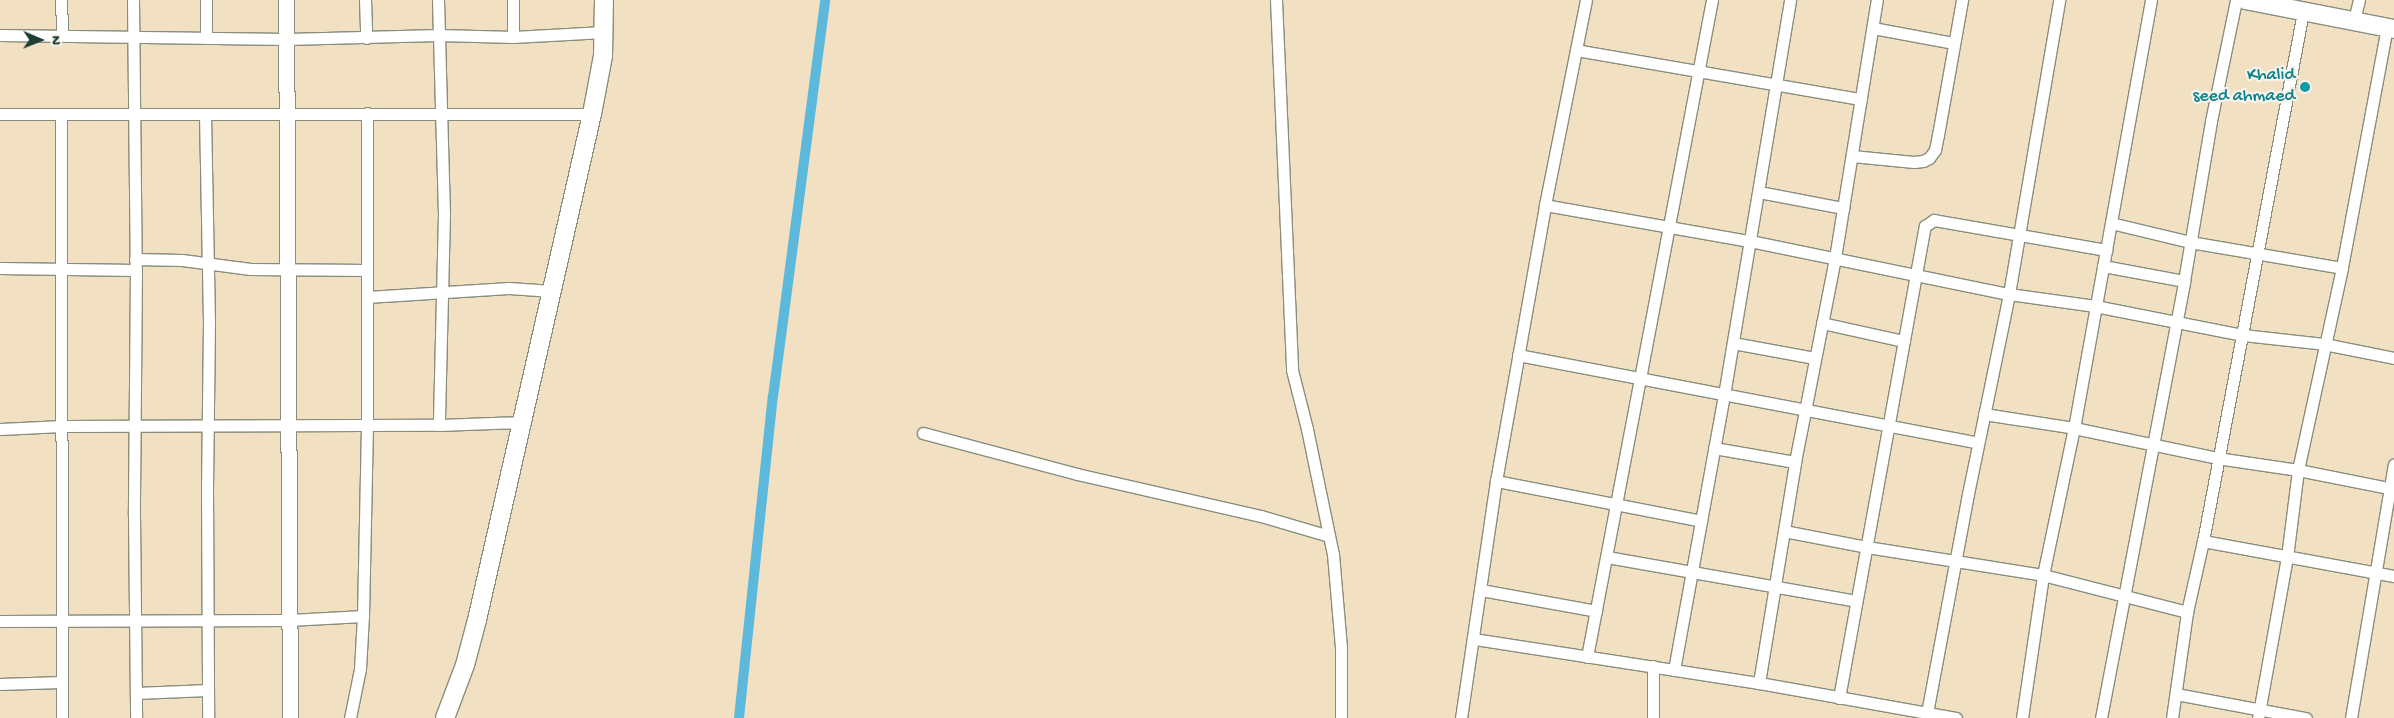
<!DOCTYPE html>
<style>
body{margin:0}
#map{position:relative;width:2394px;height:718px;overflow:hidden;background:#f2e0c3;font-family:"Gochi Hand",sans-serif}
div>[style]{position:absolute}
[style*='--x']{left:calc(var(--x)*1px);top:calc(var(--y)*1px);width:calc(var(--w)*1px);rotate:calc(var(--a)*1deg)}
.canal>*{height:10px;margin:-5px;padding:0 5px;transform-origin:5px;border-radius:5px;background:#5db9db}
.roads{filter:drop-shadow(1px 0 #888e7c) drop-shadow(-1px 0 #888e7c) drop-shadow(0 1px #888e7c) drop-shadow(0 -1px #888e7c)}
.street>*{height:11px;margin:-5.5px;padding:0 5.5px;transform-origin:5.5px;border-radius:5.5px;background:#fff}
.secondary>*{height:15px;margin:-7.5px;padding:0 7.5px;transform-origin:7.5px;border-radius:7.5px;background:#fff}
.primary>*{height:18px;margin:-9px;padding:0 9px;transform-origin:9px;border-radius:9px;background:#fff}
.dots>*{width:14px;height:14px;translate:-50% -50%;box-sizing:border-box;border:2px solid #f7f3e8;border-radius:50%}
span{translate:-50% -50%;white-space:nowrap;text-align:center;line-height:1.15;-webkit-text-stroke:4.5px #f7f3e8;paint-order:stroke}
.culture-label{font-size:18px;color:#0d838f}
.right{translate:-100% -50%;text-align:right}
.north{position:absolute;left:15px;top:15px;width:50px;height:50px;-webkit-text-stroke:4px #f7f3e8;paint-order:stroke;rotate:91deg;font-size:14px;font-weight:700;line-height:20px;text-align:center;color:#1f3d34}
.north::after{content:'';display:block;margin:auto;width:18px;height:22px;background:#1f3d34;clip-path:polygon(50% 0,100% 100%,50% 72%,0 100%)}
</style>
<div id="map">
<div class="canal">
<i style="--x:739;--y:718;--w:323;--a:-84"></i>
<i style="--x:773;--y:397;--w:400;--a:-82.5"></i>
</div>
<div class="roads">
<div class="street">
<i style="--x:61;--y:0;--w:35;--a:88"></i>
<i style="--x:133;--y:0;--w:270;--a:89.4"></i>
<i style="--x:136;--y:270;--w:245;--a:90.5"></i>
<i style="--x:134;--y:515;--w:203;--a:89.4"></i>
<i style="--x:365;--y:0;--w:38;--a:88"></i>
<i style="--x:438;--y:0;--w:214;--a:88.4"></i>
<i style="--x:444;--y:214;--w:211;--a:91.4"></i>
<i style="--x:513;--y:0;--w:37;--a:90"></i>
<i style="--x:1276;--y:0;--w:370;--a:87.5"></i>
<i style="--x:1292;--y:370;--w:61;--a:75.7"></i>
<i style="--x:1307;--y:429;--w:128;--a:78.3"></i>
<i style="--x:1333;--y:554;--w:94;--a:85.1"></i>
<i style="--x:1341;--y:648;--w:70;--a:90"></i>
<i style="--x:2303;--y:12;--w:538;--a:100.7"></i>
<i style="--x:2203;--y:541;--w:194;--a:10.4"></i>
<i style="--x:2354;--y:20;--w:21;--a:-76"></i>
<i style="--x:2387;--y:27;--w:245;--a:100.6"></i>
<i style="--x:2342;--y:268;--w:207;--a:102.3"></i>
<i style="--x:2298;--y:470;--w:98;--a:11.2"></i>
<i style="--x:1873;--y:28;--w:81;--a:10.6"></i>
<i style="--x:0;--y:35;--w:287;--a:0.8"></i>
<i style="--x:287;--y:39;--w:151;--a:-1.5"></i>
<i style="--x:438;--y:35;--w:75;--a:1.5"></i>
<i style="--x:513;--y:37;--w:91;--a:-3.1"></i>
<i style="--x:206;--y:38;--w:38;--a:-90"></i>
<i style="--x:1576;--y:50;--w:289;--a:9.8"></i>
<i style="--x:0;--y:114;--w:592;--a:0"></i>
<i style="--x:61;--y:114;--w:604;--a:89.91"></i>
<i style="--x:205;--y:114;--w:210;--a:88.9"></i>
<i style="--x:209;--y:324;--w:166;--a:90.7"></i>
<i style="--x:207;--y:490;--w:228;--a:89.7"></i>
<i style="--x:1852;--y:156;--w:62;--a:5.5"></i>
<i style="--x:1914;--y:162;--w:9;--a:-6"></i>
<i style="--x:1923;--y:161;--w:7;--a:-27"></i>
<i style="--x:1929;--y:158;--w:10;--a:-53"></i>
<i style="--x:1935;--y:150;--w:15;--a:-79"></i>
<i style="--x:1938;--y:135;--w:137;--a:-79.9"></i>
<i style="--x:1759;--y:192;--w:86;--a:10.8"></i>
<i style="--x:1545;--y:205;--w:208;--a:10"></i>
<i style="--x:1750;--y:241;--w:264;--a:11.6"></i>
<i style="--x:2009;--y:294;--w:87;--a:7.9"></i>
<i style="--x:2095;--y:306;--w:151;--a:11.1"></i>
<i style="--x:2243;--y:335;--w:81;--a:6.3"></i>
<i style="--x:2324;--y:344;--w:71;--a:11.3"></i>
<i style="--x:2111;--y:223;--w:81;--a:13.5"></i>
<i style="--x:2190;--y:242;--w:154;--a:9.7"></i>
<i style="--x:135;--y:259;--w:47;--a:1.2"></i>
<i style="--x:182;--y:260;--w:69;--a:7.5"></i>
<i style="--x:250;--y:269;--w:117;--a:0.5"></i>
<i style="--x:2103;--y:266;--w:82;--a:10.5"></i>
<i style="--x:0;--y:268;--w:136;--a:0.8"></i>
<i style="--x:367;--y:297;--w:142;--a:-3.6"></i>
<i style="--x:509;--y:288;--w:43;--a:4"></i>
<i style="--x:1822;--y:323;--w:84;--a:12.4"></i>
<i style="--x:1733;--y:343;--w:83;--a:10.4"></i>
<i style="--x:1518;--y:355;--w:468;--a:10.8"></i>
<i style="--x:1984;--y:414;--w:91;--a:8.8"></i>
<i style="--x:2074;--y:428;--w:146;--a:11.8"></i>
<i style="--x:2217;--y:458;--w:82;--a:8.4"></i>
<i style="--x:2298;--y:470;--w:88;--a:97.2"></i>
<i style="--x:2287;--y:557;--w:164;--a:100.2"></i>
<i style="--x:0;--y:429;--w:62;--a:-2.8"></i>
<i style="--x:62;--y:426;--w:377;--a:-0.2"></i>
<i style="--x:439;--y:425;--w:83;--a:-2.1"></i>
<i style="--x:923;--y:433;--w:159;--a:14.9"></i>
<i style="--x:1077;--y:474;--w:189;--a:12.9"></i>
<i style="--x:1261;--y:516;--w:71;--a:16.4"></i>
<i style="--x:1714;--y:448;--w:82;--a:9.8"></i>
<i style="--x:1496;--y:481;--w:209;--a:11"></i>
<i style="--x:1784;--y:531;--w:85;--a:10.9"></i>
<i style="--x:1867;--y:547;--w:178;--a:9"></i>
<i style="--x:2043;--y:575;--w:149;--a:14.4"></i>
<i style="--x:1607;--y:557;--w:253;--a:10"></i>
<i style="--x:1481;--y:590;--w:117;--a:10.3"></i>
<i style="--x:0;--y:621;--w:289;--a:-0.2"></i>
<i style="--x:289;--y:620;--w:74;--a:-3.1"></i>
<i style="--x:1474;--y:639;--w:288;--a:8.8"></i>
<i style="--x:1759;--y:683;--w:200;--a:10.1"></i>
<i style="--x:1587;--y:657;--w:669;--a:-79.23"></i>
<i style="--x:1674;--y:670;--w:280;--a:-79.7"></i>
<i style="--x:1724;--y:395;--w:400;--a:-80.5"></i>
<i style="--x:1759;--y:683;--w:224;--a:-80.7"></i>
<i style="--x:1795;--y:462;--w:208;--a:-78.9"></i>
<i style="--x:1835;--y:258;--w:261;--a:-80.8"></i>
<i style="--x:0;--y:684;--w:61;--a:-1.9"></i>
<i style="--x:136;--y:693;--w:72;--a:-2.4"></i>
<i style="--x:2176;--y:694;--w:132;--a:10.5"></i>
<i style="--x:1839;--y:698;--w:480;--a:-79.7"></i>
<i style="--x:1925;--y:226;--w:11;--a:-34"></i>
<i style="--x:1934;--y:220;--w:175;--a:9.9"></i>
<i style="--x:1927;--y:713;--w:223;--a:-79.4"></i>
<i style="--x:1968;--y:494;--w:204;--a:-78.4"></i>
<i style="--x:2009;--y:294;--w:298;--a:-80.3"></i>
<i style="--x:350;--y:718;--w:50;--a:-78.5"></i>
<i style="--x:360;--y:669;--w:53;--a:-86.8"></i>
<i style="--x:363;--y:616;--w:191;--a:-88.8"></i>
<i style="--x:367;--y:425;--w:312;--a:-90"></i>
<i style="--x:1461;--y:718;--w:240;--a:-81.6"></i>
<i style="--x:1496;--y:481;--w:280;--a:-79.9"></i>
<i style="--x:1545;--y:205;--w:209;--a:-78.7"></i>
<i style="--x:1653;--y:718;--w:52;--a:-90"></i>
<i style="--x:2022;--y:718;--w:145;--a:-81.6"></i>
<i style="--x:2043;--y:575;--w:150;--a:-78.1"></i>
<i style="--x:2074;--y:428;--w:435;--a:-79.8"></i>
<i style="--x:2101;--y:718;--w:445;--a:-79.2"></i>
<i style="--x:2184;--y:281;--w:162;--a:-80.4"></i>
<i style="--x:2211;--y:121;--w:124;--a:-78.3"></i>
<i style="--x:2172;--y:718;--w:107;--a:-81.9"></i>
<i style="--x:2187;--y:612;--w:73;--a:-77.3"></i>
<i style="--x:2351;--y:718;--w:257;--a:-80.4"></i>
</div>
<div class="secondary">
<i style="--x:286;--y:0;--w:718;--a:89.68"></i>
</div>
<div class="primary">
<i style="--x:2245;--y:0;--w:152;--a:11"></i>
<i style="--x:445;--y:718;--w:57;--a:-69.3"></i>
<i style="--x:465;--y:665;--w:47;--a:-75.1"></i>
<i style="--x:477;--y:620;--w:519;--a:-77.2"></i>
<i style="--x:592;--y:114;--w:59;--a:-79.3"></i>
<i style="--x:603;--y:56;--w:56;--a:-89"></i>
</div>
</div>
<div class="dots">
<i style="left:2305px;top:87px;background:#0f9aa8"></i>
</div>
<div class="culture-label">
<span class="right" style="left:2295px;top:87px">Khalid<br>seed ahmaed</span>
</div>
<div class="north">N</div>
</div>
